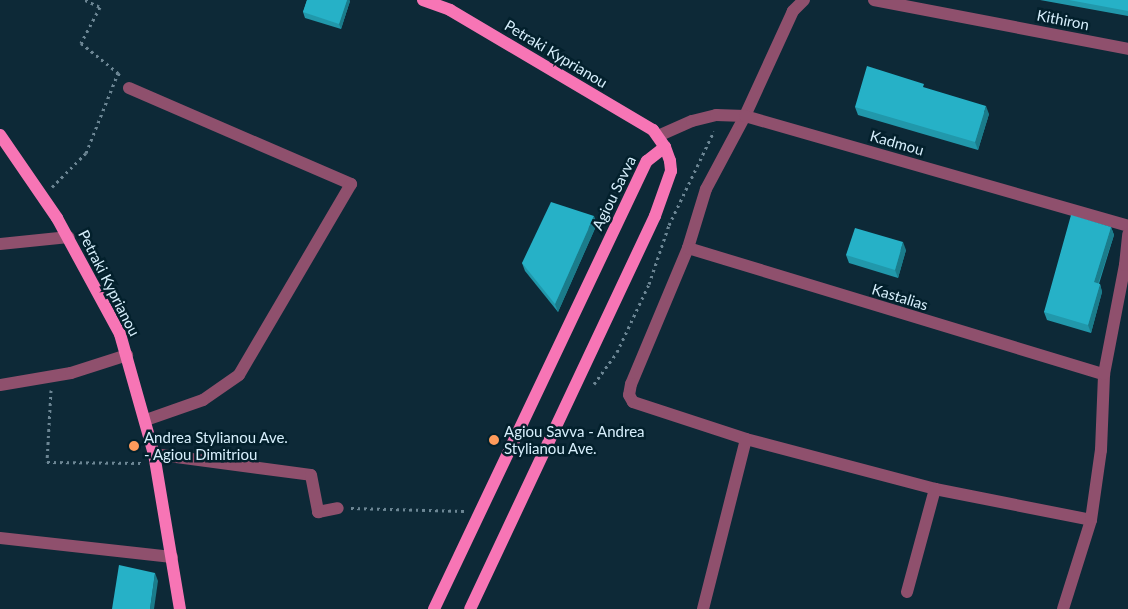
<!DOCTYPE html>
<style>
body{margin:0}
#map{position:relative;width:1128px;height:609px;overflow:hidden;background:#0d2937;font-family:Lato,sans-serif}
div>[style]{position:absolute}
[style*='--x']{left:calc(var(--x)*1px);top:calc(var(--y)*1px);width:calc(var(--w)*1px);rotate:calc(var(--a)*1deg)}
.path>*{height:3px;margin-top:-1.5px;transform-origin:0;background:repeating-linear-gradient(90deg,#6c8694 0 2.5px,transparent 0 6.5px)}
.minor>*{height:12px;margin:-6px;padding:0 6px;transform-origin:6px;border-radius:6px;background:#8f506d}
.major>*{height:12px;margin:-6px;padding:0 6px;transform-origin:6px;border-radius:6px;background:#f775b5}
.wall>*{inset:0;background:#2198ab}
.shaded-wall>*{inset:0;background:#1b7c8b}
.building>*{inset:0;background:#26b1c7}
.dots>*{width:14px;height:14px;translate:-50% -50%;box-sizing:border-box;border:2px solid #03202c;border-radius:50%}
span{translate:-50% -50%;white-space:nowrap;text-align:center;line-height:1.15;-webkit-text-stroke:5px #03202c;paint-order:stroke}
.street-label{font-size:15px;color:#d7effc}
.poi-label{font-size:15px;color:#d7effc}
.left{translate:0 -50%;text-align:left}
</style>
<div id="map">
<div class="path">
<i style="--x:85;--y:0;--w:17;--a:25"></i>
<i style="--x:100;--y:7;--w:41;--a:117.8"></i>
<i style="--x:81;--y:43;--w:48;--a:39"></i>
<i style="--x:52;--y:187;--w:48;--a:-45"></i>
<i style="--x:86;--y:153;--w:86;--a:-68.2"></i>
<i style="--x:118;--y:73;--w:4;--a:56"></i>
<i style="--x:594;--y:384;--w:39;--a:-54"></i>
<i style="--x:617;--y:352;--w:75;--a:-64.8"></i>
<i style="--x:649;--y:284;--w:62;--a:-71.3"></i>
<i style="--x:669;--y:225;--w:104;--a:-64.4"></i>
<i style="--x:51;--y:390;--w:72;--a:93.2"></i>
<i style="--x:47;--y:462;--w:95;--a:0.6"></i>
<i style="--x:351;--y:508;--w:113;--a:1.5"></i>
</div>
<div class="minor">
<i style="--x:804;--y:0;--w:16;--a:135"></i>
<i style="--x:793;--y:11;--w:115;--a:114.6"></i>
<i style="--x:745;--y:116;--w:83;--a:118.1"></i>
<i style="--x:706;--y:189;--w:62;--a:107"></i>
<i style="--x:688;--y:248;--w:147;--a:112.7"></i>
<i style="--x:631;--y:384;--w:11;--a:100"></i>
<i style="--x:629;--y:395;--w:8;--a:60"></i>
<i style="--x:633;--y:402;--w:119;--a:18.1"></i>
<i style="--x:746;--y:439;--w:196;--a:14.8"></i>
<i style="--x:935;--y:489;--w:159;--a:11.2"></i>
<i style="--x:874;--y:0;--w:259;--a:10.9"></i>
<i style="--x:129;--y:88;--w:242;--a:23.4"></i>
<i style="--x:351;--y:184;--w:221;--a:120.4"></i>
<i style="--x:239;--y:375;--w:44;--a:145.2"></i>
<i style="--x:203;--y:400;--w:60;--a:160.7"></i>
<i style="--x:658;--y:136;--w:37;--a:-24"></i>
<i style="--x:692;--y:121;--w:25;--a:-14"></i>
<i style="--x:716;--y:115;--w:29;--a:2"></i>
<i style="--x:745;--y:116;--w:398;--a:16"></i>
<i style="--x:0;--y:244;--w:69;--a:-5.8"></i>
<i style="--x:688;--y:248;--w:435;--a:16.9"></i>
<i style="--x:0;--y:385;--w:72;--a:-9.6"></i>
<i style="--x:71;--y:373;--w:59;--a:-17.8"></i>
<i style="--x:154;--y:454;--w:158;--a:7.6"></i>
<i style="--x:311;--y:475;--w:38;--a:79"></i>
<i style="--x:318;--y:512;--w:20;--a:-11"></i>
<i style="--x:0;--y:538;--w:173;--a:6.3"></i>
<i style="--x:907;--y:592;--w:107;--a:-74.8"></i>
<i style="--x:703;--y:609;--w:175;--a:-75.8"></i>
<i style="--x:1063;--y:609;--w:93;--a:-72.5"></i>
<i style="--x:1091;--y:520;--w:71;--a:-81.9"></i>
<i style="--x:1101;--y:450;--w:76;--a:-87.7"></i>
<i style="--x:1104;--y:374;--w:111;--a:-79.1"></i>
<i style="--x:1125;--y:265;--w:31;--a:-84"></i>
</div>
<div class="major">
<i style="--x:423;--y:0;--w:29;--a:20"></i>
<i style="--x:450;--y:10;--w:236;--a:30.6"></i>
<i style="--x:653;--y:130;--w:21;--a:55"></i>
<i style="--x:665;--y:147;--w:15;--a:70"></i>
<i style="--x:670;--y:161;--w:10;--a:84"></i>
<i style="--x:671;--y:171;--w:48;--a:109.6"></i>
<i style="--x:655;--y:216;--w:434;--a:115.2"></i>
<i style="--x:0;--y:135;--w:101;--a:55.5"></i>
<i style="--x:57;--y:218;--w:132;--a:61.5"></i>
<i style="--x:120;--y:334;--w:125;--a:74.2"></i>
<i style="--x:154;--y:454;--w:157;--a:80.5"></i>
<i style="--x:434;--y:609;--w:496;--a:-64.6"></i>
<i style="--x:647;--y:161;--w:23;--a:-38"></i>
</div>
<div class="wall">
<i style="clip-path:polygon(307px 0,349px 0,350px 1px,341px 29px,305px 18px,303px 12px)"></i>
<i style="clip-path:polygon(1040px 0,1128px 0,1128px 16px)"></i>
<i style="clip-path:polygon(925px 88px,989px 114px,978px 150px,858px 115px,855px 107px)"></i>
<i style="clip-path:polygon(597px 224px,558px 312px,525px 271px,522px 263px)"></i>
<i style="clip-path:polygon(1111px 227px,1114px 235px,1099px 284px,1100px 284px,1102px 292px,1091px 333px,1047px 320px,1044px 312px)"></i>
<i style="clip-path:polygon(906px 250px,898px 278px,849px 263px,846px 255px)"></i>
</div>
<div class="shaded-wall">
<i style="clip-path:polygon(347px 0,349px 0,350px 1px,341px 29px,339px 24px)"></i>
<i style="clip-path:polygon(986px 106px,989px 114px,978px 150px,975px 142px)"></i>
<i style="clip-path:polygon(594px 216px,597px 224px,558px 312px,555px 304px)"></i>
<i style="clip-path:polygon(1111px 227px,1114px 235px,1096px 290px,1094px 282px)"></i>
<i style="clip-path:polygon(903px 242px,906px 250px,898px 278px,895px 270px)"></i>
<i style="clip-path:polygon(1100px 284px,1102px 292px,1091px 333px,1088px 325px)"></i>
<i style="clip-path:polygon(155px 573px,158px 581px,154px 609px,150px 609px)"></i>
</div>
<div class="building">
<i style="clip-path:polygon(307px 0,347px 0,339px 24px,303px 12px)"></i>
<i style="clip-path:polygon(1069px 0,1128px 0,1128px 11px)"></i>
<i style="clip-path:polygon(867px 66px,924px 84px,923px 87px,986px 106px,975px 142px,855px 107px)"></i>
<i style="clip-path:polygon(551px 202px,594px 216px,555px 304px,522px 263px)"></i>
<i style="clip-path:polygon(1071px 215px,1111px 227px,1094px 282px,1100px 284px,1088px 325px,1044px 312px)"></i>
<i style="clip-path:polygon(855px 228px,903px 242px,895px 270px,846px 255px)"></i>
<i style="clip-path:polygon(119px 565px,155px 573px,150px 609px,112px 609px)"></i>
</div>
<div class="dots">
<i style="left:494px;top:440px;background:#ff9b5b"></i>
<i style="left:134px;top:446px;background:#ff9b5b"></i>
</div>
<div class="street-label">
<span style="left:1063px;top:20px;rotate:11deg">Kithiron</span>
<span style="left:556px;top:54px;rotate:31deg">Petraki Kyprianou</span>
<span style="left:897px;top:143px;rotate:16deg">Kadmou</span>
<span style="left:614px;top:193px;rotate:-64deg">Agiou Savva</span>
<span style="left:109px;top:283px;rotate:63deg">Petraki Kyprianou</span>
<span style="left:900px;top:297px;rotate:17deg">Kastalias</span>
</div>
<div class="poi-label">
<span class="left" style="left:504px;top:440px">Agiou Savva - Andrea<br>Stylianou Ave.</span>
<span class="left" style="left:144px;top:446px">Andrea Stylianou Ave.<br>- Agiou Dimitriou</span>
</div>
</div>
